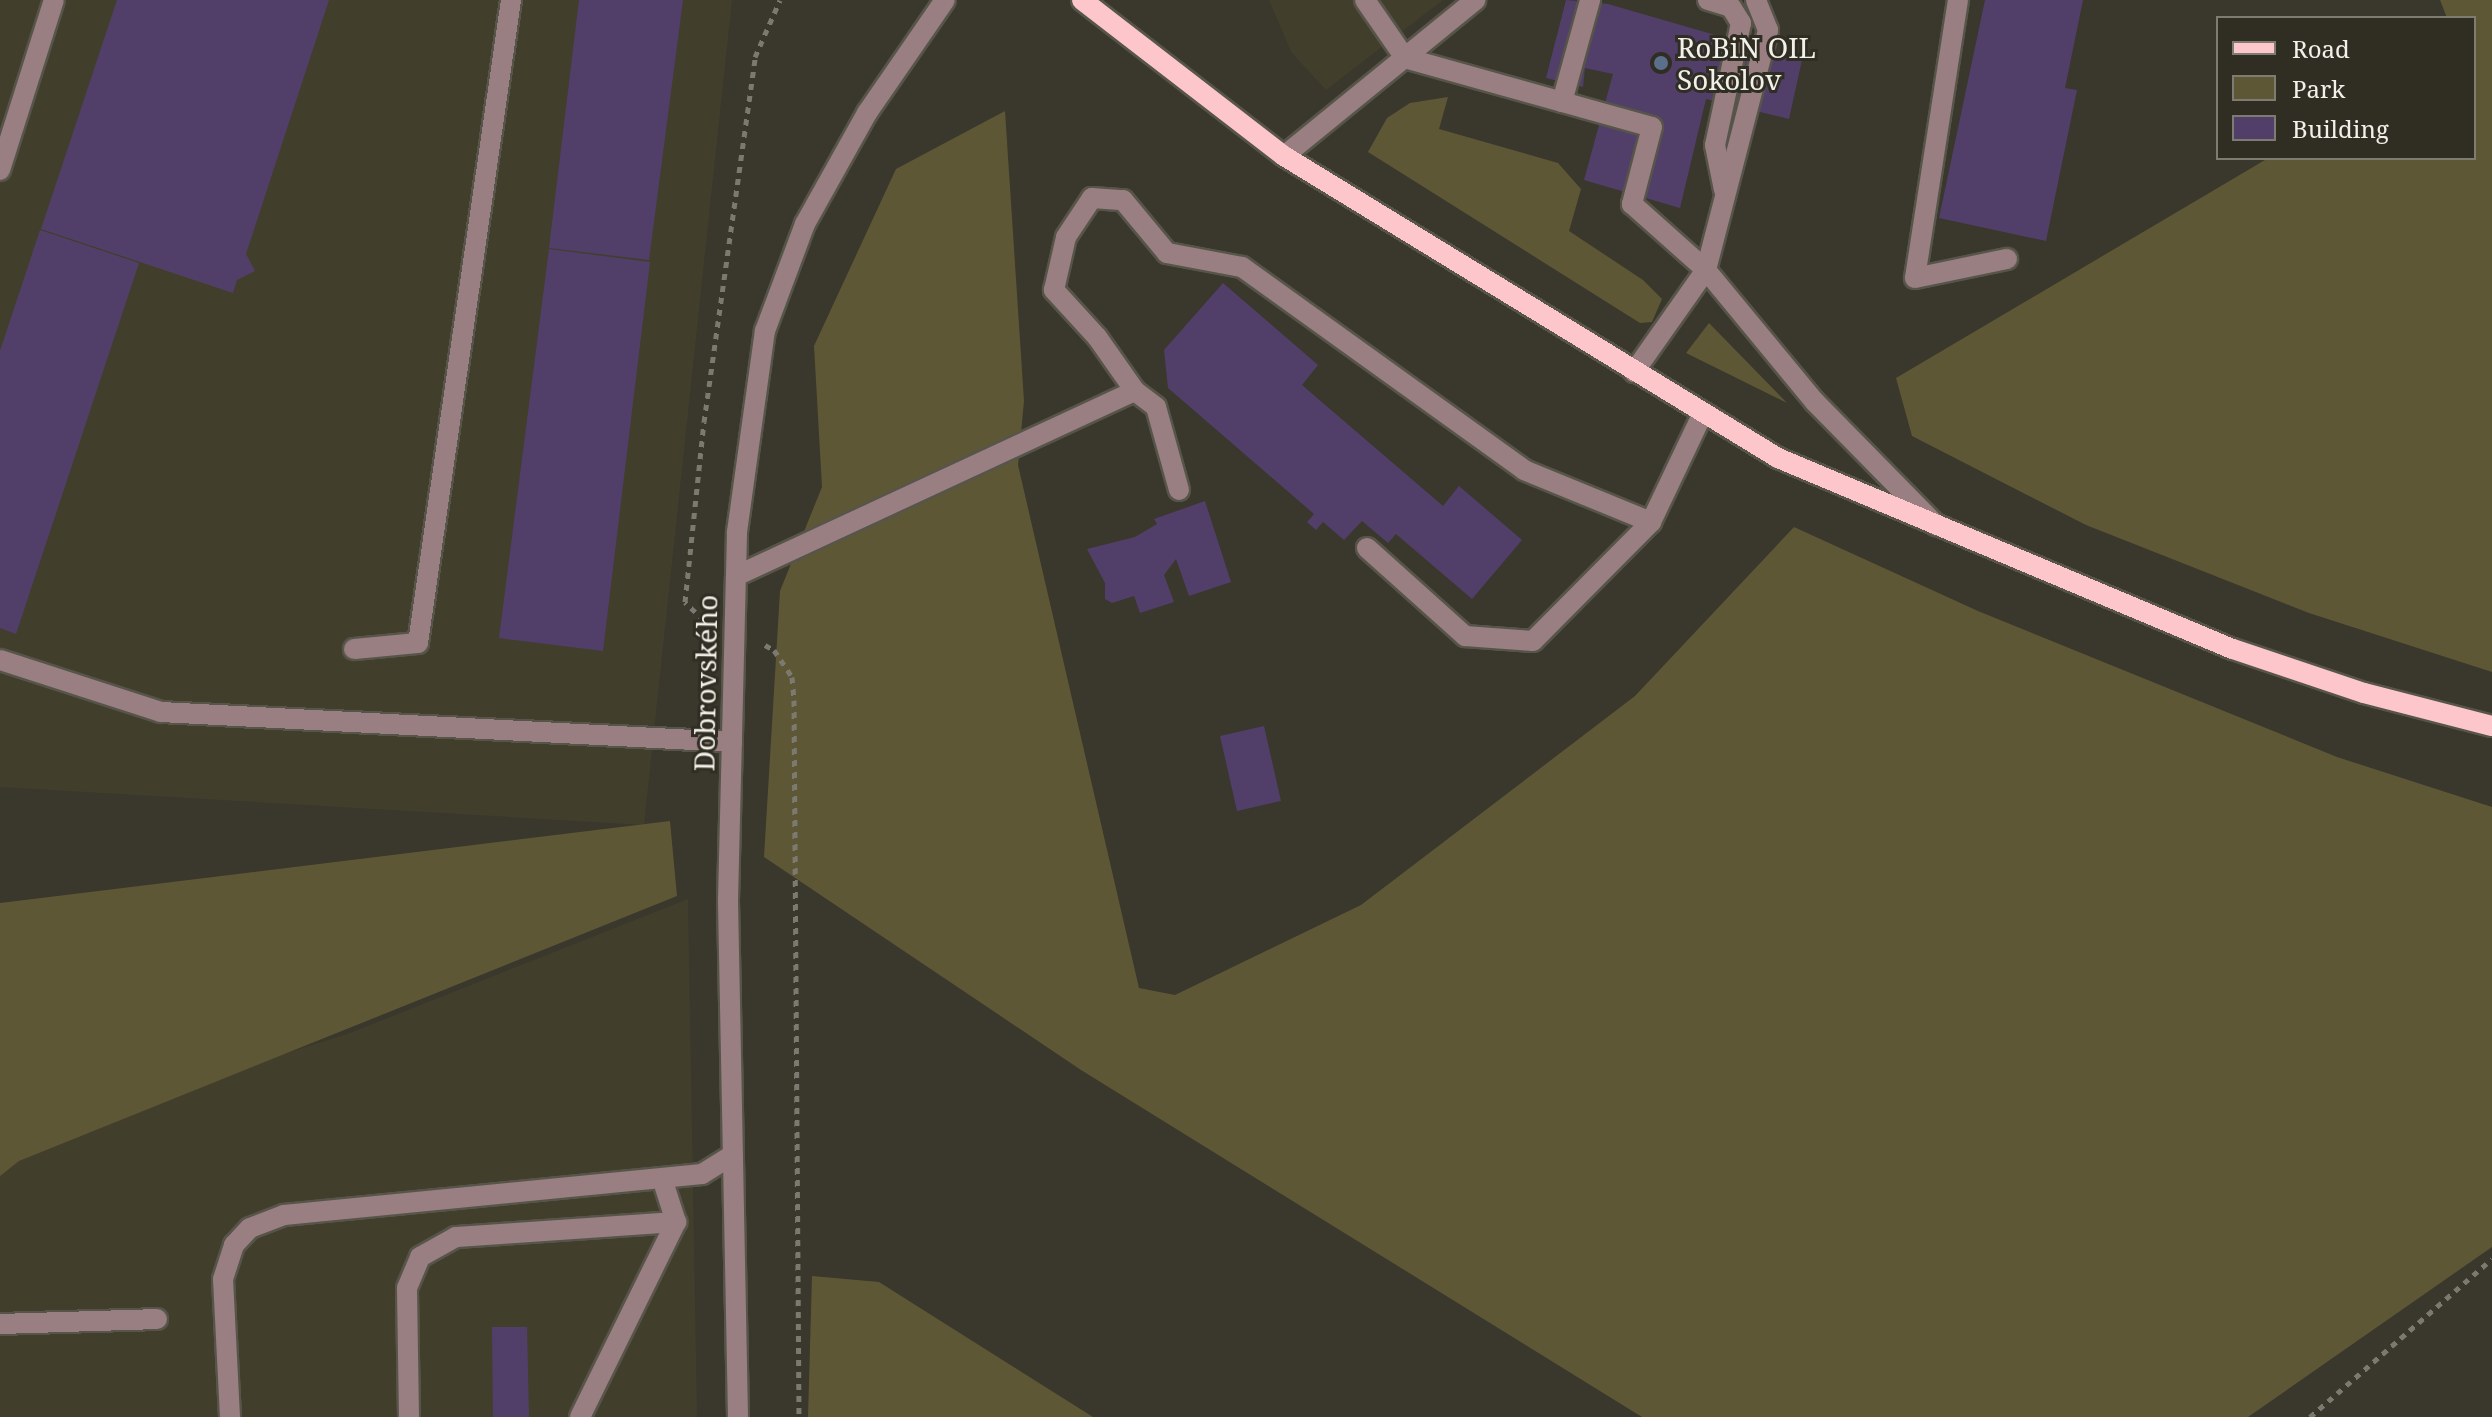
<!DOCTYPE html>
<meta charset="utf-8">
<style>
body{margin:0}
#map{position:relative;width:2492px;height:1417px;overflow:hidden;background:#3a372c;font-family:"Noto Serif",serif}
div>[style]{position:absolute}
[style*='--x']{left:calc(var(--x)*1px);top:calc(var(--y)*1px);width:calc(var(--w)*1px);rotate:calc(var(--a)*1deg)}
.built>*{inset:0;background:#423e2c}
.green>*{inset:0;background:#5e5735}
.building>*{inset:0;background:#513f6a}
.path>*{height:5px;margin-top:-2.5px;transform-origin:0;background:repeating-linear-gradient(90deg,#7c7a70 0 6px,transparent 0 12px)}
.roads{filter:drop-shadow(2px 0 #57554a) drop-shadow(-2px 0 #57554a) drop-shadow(0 2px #57554a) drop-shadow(0 -2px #57554a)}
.minor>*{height:20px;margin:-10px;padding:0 10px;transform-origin:10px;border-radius:10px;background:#997f81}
.major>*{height:20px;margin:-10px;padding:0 10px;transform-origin:10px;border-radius:10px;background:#fcc6cb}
.dots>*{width:22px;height:22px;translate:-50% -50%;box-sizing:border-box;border:4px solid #302d23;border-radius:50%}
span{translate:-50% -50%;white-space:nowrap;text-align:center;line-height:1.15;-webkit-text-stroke:6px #302d23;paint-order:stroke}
.poi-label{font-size:28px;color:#f1f0e9}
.left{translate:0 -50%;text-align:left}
.street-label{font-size:28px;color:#f1f0e9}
.legend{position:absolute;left:2216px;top:16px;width:260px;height:144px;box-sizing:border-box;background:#302d23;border:2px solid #7d7b72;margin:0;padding:10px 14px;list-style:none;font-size:24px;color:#f1f0e9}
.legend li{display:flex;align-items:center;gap:16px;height:40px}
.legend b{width:40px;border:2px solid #7d7b72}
</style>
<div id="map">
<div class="built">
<i style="clip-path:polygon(0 0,732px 0,644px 825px,0 787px)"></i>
<i style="clip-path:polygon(1269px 0,1443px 0,1326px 90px,1291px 52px)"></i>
<i style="clip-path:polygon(688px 899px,697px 1417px,0 1417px,0 1160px,75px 1120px,350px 1033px)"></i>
</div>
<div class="green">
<i style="clip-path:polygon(2440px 0,2492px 0,2492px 672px,2309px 613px,2086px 525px,1912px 436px,1896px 378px,2265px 160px,2474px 158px,2474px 18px,2447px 18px)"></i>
<i style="clip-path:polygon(1448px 97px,1439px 129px,1558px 163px,1581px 189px,1569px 231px,1643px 280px,1662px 299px,1652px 322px,1640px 323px,1368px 152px,1387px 118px,1410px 103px)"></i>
<i style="clip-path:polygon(1005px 111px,1024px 401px,1018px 465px,1139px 988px,1175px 995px,1361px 905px,1635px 696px,1794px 527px,1978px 611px,2337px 757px,2492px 807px,2492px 1247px,2248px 1417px,1642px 1417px,1081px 1070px,764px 857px,780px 591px,822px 487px,814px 346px,896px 169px)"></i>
<i style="clip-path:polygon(1709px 323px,1787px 403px,1686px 353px)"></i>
<i style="clip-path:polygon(670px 821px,677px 896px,19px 1161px,0 1176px,0 903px)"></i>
<i style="clip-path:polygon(812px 1276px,879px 1282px,1093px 1417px,808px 1417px)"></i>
</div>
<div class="building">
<i style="clip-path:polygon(117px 0,329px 0,246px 254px,255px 271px,237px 280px,233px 293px,41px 229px)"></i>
<i style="clip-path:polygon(579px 0,683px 0,649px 260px,549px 248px)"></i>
<i style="clip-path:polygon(1566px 0,1608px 4px,1802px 60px,1789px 119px,1706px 99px,1680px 208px,1584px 180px,1613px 74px,1585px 68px,1583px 87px,1546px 78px)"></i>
<i style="clip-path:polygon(1985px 0,2083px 0,2065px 88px,2077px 90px,2046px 241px,1939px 218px)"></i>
<i style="clip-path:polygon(40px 230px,139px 263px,16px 634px,0 628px,0 351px)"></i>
<i style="clip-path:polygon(549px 249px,650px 262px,603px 651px,499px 638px)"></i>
<i style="clip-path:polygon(1223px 283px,1318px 365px,1302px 385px,1443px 506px,1459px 486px,1522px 540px,1472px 599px,1396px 534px,1388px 543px,1362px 521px,1344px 540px,1323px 522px,1316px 530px,1307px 522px,1314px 514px,1168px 388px,1164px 350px)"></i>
<i style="clip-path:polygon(1205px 501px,1231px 582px,1189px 596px,1176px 559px,1164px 575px,1174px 602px,1140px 613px,1134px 596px,1112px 603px,1105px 599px,1105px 583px,1087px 549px,1135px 537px,1157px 524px,1154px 519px)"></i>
<i style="clip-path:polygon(1264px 726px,1281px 801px,1237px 811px,1220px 736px)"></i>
<i style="clip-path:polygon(492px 1327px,527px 1327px,529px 1417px,493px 1417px)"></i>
</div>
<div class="path">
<i style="--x:704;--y:620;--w:26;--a:-137"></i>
<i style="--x:685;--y:602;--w:181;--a:-84"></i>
<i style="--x:704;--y:422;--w:369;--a:-82"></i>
<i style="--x:755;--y:57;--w:62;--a:-66.3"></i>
<i style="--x:765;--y:645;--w:10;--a:29"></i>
<i style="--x:774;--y:650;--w:32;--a:56"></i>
<i style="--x:792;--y:677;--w:23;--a:85"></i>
<i style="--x:794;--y:700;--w:717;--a:89.6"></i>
<i style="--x:2310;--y:1417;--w:241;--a:-41"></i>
</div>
<div class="roads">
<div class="minor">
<i style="--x:1365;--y:0;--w:70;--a:55.4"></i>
<i style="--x:1405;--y:58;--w:256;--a:15.6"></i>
<i style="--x:1652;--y:127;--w:80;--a:104.6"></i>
<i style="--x:1632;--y:204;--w:99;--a:41.7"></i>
<i style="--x:1706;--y:270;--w:171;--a:50.5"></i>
<i style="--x:1815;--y:402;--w:173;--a:45.5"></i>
<i style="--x:1708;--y:0;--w:24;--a:17"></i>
<i style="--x:1731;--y:7;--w:19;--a:58"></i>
<i style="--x:1741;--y:23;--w:125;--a:102"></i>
<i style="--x:1715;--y:145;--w:46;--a:78.7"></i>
<i style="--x:1958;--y:0;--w:281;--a:98.8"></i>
<i style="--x:1915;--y:278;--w:94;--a:-11.7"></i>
<i style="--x:1562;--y:102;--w:106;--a:-74.6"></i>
<i style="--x:1284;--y:156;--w:247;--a:-39.2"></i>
<i style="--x:0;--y:170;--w:178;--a:-72.4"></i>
<i style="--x:1634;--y:372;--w:125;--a:-54.8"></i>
<i style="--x:1706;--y:270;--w:248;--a:-75.5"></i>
<i style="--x:1768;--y:30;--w:32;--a:-112"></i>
<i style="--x:1135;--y:391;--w:66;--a:-125.1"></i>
<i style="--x:1097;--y:337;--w:64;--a:-132.5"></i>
<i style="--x:1054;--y:290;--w:54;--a:-77.2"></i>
<i style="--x:1066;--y:237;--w:47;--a:-56.3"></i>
<i style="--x:1092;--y:198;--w:31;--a:4"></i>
<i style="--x:1123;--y:200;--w:69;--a:50.3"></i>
<i style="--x:1167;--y:253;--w:76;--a:10.6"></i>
<i style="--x:1242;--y:267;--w:347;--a:35.7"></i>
<i style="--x:1524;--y:470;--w:137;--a:22.3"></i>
<i style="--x:1367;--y:548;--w:132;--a:41.9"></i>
<i style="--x:1465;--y:636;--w:68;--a:4.2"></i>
<i style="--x:1533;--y:641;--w:168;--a:-45.2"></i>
<i style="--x:1651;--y:522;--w:121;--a:-64.5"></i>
<i style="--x:736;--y:576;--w:440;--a:-24.9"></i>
<i style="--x:1135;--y:391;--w:26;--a:37"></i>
<i style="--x:1156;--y:407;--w:86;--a:74.5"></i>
<i style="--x:354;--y:649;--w:64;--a:-5.4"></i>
<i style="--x:418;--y:643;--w:650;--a:-81.77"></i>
<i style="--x:0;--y:660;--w:169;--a:17.9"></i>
<i style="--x:161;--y:712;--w:572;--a:3.01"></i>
<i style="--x:0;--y:1324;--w:157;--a:-1.8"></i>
<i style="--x:230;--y:1417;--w:138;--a:-92.9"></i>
<i style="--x:223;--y:1279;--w:36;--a:-72"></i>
<i style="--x:234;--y:1245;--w:23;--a:-47"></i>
<i style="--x:250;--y:1228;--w:36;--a:-21"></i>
<i style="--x:284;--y:1215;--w:420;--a:-5.6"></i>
<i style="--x:702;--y:1174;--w:36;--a:-32"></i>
<i style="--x:409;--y:1417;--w:129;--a:-90.9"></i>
<i style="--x:407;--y:1288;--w:34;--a:-67"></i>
<i style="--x:420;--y:1257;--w:41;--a:-29.1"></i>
<i style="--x:456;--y:1237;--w:221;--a:-3.9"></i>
<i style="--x:580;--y:1417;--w:217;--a:-63.8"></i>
<i style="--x:676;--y:1222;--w:46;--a:-107.7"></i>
<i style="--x:738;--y:1417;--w:517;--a:-91.11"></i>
<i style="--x:728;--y:900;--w:324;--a:-88.6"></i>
<i style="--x:736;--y:576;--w:44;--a:-88.7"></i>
<i style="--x:737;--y:532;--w:203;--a:-82.1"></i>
<i style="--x:765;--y:331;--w:114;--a:-69.5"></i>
<i style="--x:805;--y:224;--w:127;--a:-60.8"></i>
<i style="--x:867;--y:113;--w:137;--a:-55.4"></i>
</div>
<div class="major">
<i style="--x:1082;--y:0;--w:255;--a:37.7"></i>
<i style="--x:1284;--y:156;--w:579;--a:31.44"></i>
<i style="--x:1778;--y:458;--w:493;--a:22.8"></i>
<i style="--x:2233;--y:649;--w:138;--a:18.6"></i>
<i style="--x:2364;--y:693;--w:132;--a:14.5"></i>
</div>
</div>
<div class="dots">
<i style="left:1661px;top:63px;background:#5c6f8a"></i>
</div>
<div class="poi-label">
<span class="left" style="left:1677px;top:63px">RoBiN OIL<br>Sokolov</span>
</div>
<div class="street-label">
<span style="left:705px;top:683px;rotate:-89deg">Dobrovského</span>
</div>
<ul class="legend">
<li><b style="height:10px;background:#fcc6cb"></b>Road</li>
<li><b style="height:22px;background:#5e5735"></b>Park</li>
<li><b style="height:22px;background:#513f6a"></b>Building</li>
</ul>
</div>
